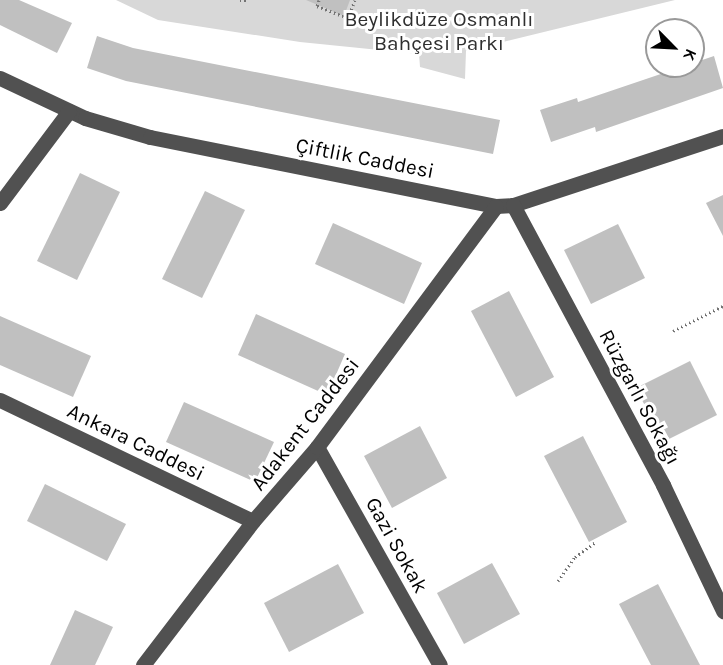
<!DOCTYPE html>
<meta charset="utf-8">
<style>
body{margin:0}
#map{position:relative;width:723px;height:665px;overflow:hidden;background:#fff;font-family:Karla,sans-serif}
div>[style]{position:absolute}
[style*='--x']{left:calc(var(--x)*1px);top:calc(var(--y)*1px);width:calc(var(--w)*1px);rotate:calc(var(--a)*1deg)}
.green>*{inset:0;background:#d8d8d8}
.building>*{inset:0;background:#c0c0c0}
.path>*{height:3px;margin-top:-1.5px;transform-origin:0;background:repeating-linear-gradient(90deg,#737373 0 1.5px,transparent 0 4.5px)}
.minor>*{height:15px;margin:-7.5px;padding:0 7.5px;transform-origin:7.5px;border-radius:7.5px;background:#515151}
span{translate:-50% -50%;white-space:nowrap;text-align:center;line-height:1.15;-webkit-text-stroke:6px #fff;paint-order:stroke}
.park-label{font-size:21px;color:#2f2f2f}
.street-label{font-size:21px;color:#000}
.north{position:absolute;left:645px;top:18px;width:60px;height:60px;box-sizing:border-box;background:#fff;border:2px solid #999;border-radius:50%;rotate:114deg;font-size:16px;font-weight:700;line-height:24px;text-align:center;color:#000}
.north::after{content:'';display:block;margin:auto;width:21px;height:27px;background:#000;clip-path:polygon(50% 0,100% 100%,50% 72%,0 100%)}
</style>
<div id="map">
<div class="green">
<i style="clip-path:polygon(116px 0,675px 0,466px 51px,465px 79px,420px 67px,419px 54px,300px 42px,158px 20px)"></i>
</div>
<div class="building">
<i style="clip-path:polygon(0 0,19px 0,72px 23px,57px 53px,0 25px)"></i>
<i style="clip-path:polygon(306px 0,350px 0,344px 16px)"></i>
<i style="clip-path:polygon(97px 36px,133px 48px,500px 120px,493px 154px,126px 81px,87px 68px)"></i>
<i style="clip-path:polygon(714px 56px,723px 88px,596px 132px,595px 127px,551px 142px,540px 110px,577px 98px,578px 102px)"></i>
<i style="clip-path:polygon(80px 173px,120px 192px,77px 280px,37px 261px)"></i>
<i style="clip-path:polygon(205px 191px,245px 210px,202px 298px,162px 279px)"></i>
<i style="clip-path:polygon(723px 195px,723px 236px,706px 203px)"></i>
<i style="clip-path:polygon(333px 223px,422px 263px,404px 304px,315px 264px)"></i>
<i style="clip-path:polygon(618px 224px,645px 278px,591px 304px,564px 250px)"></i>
<i style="clip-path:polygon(509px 291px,554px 377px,516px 397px,471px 311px)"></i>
<i style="clip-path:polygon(256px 314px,345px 354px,327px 395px,238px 355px)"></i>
<i style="clip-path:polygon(0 316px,91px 356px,73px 397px,0 365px)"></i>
<i style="clip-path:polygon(690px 361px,717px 415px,663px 442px,636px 388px)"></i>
<i style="clip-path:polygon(184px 402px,274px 442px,255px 482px,166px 442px)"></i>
<i style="clip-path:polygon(420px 426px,447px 478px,392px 508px,364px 456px)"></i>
<i style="clip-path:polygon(583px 436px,627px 522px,589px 542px,544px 456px)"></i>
<i style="clip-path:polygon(45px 484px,126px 524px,107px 561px,27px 521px)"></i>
<i style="clip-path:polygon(492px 563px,520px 614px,464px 644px,437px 593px)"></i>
<i style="clip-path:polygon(338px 564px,364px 613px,289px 652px,264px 603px)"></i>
<i style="clip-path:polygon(658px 584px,700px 665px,651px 665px,619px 604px)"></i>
<i style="clip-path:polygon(75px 610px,113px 627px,95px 665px,50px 665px)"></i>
</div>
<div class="path">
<i style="--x:240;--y:0;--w:7;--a:0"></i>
<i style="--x:319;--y:0;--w:6;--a:108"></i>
<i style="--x:317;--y:6;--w:33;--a:21"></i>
<i style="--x:348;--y:18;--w:19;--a:-69"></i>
<i style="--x:673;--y:331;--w:56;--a:-26.6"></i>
<i style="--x:558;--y:581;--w:29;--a:-55"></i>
<i style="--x:575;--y:557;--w:26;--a:-36"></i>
</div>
<div class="minor">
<i style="--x:0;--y:78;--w:94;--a:25.2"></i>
<i style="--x:85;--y:118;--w:68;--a:16.3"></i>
<i style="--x:150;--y:137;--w:353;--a:11.3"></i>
<i style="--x:496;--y:206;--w:17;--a:-3"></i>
<i style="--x:513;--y:205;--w:221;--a:-18.2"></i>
<i style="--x:0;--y:203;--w:115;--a:-53.1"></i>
<i style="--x:513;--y:205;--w:318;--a:61.8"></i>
<i style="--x:663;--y:485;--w:140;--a:64.5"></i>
<i style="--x:0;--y:400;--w:280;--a:25.6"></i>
<i style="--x:317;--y:447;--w:250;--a:60.6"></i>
<i style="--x:143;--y:665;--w:181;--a:-52.6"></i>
<i style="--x:253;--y:521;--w:98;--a:-49.1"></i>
<i style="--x:317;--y:447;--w:300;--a:-53.4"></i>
</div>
<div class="park-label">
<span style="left:439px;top:31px">Beylikdüze Osmanlı<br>Bahçesi Parkı</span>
</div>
<div class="street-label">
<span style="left:365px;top:158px;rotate:11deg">Çiftlik Caddesi</span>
<span style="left:640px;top:397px;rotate:62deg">Rüzgarlı Sokağı</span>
<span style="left:305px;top:424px;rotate:-52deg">Adakent Caddesi</span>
<span style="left:136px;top:442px;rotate:26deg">Ankara Caddesi</span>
<span style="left:397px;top:545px;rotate:61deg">Gazi Sokak</span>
</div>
<div class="north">K</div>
</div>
